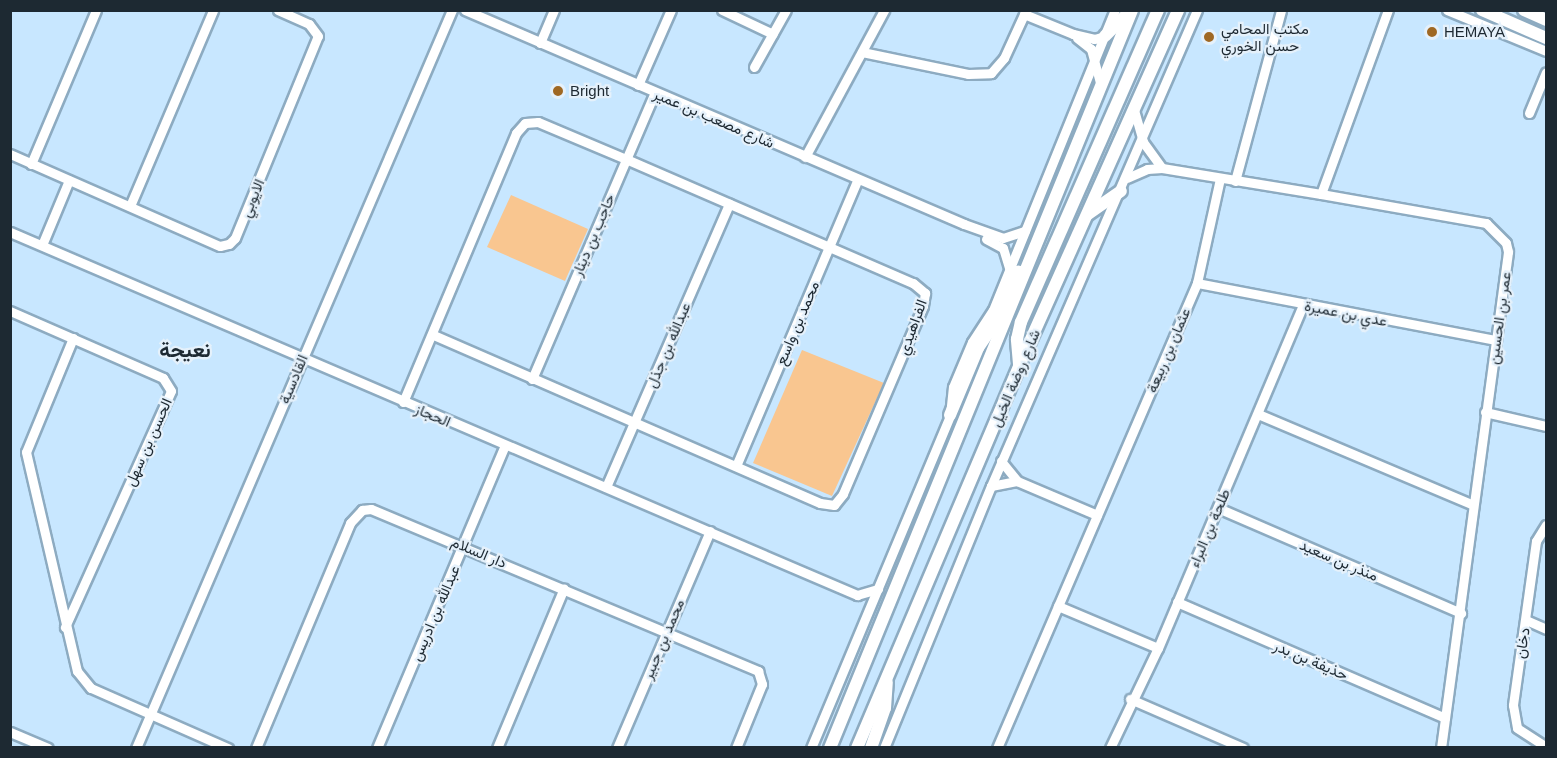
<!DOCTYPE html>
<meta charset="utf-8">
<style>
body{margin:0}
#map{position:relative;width:1557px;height:758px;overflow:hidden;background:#c8e7ff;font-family:Arial,Vazirmatn,sans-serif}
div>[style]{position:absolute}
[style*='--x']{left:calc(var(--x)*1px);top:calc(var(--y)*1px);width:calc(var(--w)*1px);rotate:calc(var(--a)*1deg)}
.green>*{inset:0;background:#f9c690}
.roads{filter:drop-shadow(2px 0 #8dabc1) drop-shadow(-2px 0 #8dabc1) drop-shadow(0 2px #8dabc1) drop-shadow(0 -2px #8dabc1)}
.minor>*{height:9px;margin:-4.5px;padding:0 4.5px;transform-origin:4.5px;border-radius:4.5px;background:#fff}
.major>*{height:12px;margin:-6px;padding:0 6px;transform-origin:6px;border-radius:6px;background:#fff}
.dots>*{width:16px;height:16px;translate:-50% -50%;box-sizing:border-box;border:3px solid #e5f1fb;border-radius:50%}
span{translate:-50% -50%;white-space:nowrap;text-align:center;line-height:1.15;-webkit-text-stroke:4.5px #e5f1fb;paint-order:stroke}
.poi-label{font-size:15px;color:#1d2932}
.left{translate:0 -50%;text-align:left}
.street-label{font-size:15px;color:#1d2932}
.district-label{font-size:21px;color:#1d2932;font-weight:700}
.frame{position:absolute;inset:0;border:12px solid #1d2932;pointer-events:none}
</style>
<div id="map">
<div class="green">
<i style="clip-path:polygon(511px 195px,588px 229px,565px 281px,487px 247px)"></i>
<i style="clip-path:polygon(802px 350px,884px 383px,832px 496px,753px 463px)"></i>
</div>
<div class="roads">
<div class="minor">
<i style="--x:465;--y:10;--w:543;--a:23.21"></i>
<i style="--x:964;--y:224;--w:41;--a:19.7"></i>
<i style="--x:1003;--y:238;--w:23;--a:-18"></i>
<i style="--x:722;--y:10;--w:56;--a:25.2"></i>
<i style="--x:1447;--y:10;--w:107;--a:22.5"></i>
<i style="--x:1024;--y:14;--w:53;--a:22.2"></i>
<i style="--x:1073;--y:34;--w:22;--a:13"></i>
<i style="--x:1094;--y:39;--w:11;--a:-15"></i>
<i style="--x:1077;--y:38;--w:18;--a:38"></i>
<i style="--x:1091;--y:49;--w:38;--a:75"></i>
<i style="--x:540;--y:43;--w:36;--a:-67"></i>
<i style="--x:862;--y:52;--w:108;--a:11.7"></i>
<i style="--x:968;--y:74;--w:23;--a:-2"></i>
<i style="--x:991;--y:73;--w:20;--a:-49"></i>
<i style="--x:1004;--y:58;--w:53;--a:-65.4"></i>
<i style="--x:754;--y:67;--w:65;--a:-60.7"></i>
<i style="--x:638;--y:85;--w:82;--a:-66.3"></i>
<i style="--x:1134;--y:110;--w:33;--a:74"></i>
<i style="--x:1143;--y:142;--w:32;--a:54"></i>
<i style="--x:1529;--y:113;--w:44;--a:-67.5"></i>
<i style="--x:10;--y:154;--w:229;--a:23.7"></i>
<i style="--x:220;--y:246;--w:9;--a:-13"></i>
<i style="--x:229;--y:244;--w:8;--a:-45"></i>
<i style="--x:235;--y:238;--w:218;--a:-67.7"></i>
<i style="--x:318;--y:36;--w:15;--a:-127"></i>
<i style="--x:309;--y:24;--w:34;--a:-156"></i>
<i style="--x:805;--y:157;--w:167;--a:-61.7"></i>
<i style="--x:31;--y:164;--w:167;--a:-67.1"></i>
<i style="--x:1127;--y:178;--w:22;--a:-24"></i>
<i style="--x:1147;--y:169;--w:15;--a:-4"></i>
<i style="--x:1162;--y:168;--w:161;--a:9.3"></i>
<i style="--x:1321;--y:194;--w:168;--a:10"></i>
<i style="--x:1486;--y:223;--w:28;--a:45"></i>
<i style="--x:1506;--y:243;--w:9;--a:77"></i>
<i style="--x:1508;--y:252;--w:501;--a:97.69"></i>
<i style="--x:1235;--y:181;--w:177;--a:-74.9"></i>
<i style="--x:1321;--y:194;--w:196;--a:-70"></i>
<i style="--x:130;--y:206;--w:213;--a:-67"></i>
<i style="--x:10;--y:232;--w:922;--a:23.2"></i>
<i style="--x:857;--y:595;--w:22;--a:-16"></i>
<i style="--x:986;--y:239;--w:19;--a:28"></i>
<i style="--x:1003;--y:248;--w:21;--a:73"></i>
<i style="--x:42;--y:245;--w:70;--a:-67.4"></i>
<i style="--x:1197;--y:283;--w:304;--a:10.8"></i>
<i style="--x:10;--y:311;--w:167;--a:23.6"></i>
<i style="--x:163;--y:378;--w:15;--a:58"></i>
<i style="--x:171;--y:391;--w:259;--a:114.2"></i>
<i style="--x:73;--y:338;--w:123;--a:112.4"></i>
<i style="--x:26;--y:452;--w:225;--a:76.9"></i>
<i style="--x:77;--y:671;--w:22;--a:51"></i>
<i style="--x:91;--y:688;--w:150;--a:23.7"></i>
<i style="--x:532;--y:379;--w:312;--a:-66.8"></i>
<i style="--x:403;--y:402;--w:292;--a:-67.2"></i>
<i style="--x:516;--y:133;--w:13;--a:-48"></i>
<i style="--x:525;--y:123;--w:13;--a:-4"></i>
<i style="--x:538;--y:122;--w:95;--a:22.8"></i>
<i style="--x:626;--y:159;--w:313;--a:23.4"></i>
<i style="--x:913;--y:283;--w:16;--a:40"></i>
<i style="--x:925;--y:293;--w:13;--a:99"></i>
<i style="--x:923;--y:306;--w:204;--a:113.1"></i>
<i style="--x:843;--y:494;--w:14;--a:129"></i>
<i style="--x:834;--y:505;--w:14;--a:-172"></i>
<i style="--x:820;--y:503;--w:423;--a:-156.5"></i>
<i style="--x:1485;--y:412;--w:63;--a:12.9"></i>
<i style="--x:1258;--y:414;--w:233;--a:22.9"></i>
<i style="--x:1001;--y:461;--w:26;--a:51"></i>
<i style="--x:1017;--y:481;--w:87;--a:23"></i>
<i style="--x:736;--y:466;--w:312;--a:-67"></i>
<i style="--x:991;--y:486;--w:26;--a:-11"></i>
<i style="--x:606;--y:487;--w:309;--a:-66.5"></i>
<i style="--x:1218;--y:508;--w:265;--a:23.4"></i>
<i style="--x:1546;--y:525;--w:19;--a:122"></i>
<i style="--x:1536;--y:541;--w:166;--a:98"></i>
<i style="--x:1513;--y:705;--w:23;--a:80"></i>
<i style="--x:1517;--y:728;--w:35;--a:33"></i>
<i style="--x:1177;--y:602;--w:292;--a:23.4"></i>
<i style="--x:1058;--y:606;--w:108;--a:22.8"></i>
<i style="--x:1526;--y:620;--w:22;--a:24"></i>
<i style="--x:1130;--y:699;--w:123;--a:23.4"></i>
<i style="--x:10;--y:732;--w:41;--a:22.8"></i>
<i style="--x:136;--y:748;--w:803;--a:-66.82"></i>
<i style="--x:256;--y:748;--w:244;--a:-67.3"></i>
<i style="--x:350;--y:523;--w:18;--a:-47"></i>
<i style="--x:362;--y:510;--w:9;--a:-6"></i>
<i style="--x:371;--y:509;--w:420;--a:22.7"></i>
<i style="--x:758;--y:671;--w:14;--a:73"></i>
<i style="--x:762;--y:684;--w:69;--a:112.1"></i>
<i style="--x:377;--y:748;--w:329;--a:-67.1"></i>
<i style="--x:497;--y:748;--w:173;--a:-67.3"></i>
<i style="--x:617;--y:748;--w:236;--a:-66.8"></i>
<i style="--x:811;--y:748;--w:361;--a:-67.3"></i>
<i style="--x:950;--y:415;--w:28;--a:-84"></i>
<i style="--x:953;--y:387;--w:49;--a:-67.1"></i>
<i style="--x:972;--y:342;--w:38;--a:-57"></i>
<i style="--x:993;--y:310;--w:324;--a:-67.9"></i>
<i style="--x:884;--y:748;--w:283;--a:-67.8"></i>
<i style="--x:991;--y:486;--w:519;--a:-66.6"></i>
<i style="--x:997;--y:748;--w:506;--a:-66.73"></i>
<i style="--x:1197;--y:283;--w:107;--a:-77.6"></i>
<i style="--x:1110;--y:748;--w:111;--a:-64.4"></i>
<i style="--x:1158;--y:648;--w:372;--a:-67.1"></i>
</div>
<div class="major">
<i style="--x:1482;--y:10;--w:70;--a:23.6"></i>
<i style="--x:1524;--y:10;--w:24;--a:24"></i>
<i style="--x:1105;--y:36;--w:33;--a:-45"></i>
<i style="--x:1088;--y:214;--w:40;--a:-34.9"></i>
<i style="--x:1019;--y:364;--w:25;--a:-95"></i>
<i style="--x:1017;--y:339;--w:17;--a:-77"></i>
<i style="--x:1021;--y:322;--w:341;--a:-66.3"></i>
<i style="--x:950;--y:415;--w:73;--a:-67.3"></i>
<i style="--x:978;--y:348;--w:27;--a:-56"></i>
<i style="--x:993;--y:326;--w:60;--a:-65.2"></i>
<i style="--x:830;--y:748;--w:797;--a:-67.74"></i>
<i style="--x:857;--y:748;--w:415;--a:-67"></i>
<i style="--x:1019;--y:366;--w:390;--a:-65.9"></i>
<i style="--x:871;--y:748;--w:42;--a:-70.7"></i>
<i style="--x:885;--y:708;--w:26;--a:-86"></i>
</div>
</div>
<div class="dots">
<i style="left:1432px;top:32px;background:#9f6823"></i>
<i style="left:1209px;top:37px;background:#9f6823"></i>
<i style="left:558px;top:91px;background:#9f6823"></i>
</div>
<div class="poi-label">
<span class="left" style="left:1221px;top:37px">مكتب المحامي<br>حسن الخوري</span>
<span class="left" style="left:1444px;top:32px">HEMAYA</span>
<span class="left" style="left:570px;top:91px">Bright</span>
</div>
<div class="street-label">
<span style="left:714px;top:118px;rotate:23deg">شارع مصعب بن عمير</span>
<span style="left:252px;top:198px;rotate:-67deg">الايوبي</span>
<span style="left:593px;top:235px;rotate:-67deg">حاجب بن دينار</span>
<span style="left:1346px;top:313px;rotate:11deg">عدي بن عميرة</span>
<span style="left:1499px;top:318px;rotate:-82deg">عمر بن الحسين</span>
<span style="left:797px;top:323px;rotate:-67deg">محمد بن واسع</span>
<span style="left:912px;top:327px;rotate:-70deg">الفراهيدي</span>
<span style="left:668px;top:345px;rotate:-67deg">عبدالله بن جذل</span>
<span style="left:1168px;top:350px;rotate:-67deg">عثمان بن ربيعة</span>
<span style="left:1015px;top:378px;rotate:-67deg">شارع روضة الخيل</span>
<span style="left:293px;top:379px;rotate:-67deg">القادسية</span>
<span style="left:433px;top:415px;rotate:23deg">الحجاز</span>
<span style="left:148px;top:442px;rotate:-66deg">الحسن بن سهل</span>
<span style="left:1209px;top:528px;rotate:-67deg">طلحة بن البراء</span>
<span style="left:479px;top:552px;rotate:23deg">دار السلام</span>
<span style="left:1339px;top:560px;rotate:23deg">منذر بن سعيد</span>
<span style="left:435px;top:613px;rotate:-67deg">عبدالله بن ادريس</span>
<span style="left:663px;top:639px;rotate:-67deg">محمد بن جبير</span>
<span style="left:1522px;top:643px;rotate:-81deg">دخان</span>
<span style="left:1311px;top:660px;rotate:23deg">حذيفة بن بدر</span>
</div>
<div class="district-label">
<span style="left:185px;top:350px">نعيجة</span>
</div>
<div class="frame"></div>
</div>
